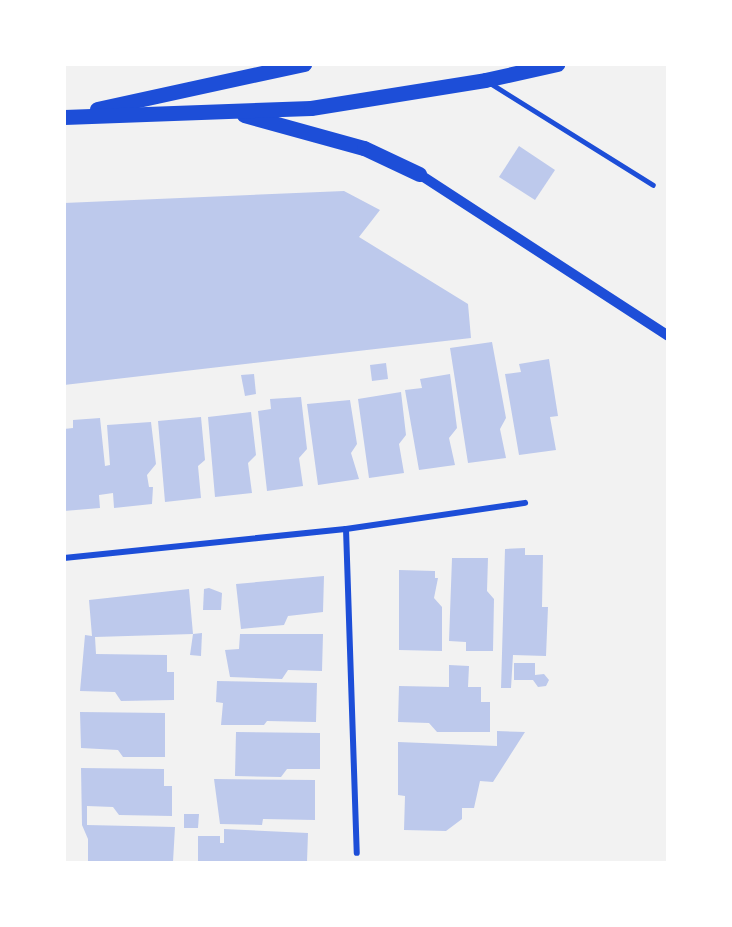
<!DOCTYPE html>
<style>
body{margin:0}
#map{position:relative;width:732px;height:927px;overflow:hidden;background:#f2f2f2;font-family:Manrope,sans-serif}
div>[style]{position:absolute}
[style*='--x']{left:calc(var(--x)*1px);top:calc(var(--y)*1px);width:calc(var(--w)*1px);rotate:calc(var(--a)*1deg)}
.building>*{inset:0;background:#bdc9ec}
.service>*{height:4.5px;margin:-2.25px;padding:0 2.25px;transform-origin:2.25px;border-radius:2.25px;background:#1d4ed8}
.minor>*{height:6px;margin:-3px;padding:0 3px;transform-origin:3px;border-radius:3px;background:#1d4ed8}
.tertiary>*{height:10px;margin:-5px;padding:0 5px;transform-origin:5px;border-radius:5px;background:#1d4ed8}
.primary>*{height:15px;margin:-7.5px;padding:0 7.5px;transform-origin:7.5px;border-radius:7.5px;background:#1d4ed8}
span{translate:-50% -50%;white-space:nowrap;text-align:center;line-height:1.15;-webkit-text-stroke:5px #fff;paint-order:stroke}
.frame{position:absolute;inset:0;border:66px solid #fff;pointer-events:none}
</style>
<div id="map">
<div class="building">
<i style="clip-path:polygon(519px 146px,555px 170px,535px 200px,499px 177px)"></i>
<i style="clip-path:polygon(344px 191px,380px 210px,359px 237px,468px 304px,471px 338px,64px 385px,64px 203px)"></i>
<i style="clip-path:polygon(492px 342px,506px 418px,500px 429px,506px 458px,468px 463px,450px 348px)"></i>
<i style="clip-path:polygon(549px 359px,558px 416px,550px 417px,556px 450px,519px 455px,505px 374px,521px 372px,519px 364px)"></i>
<i style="clip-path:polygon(386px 363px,388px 379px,372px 381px,370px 365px)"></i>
<i style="clip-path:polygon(254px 374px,256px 394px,245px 396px,241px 375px)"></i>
<i style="clip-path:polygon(450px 374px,457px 428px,449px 438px,455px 465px,419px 470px,405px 390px,422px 388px,420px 379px)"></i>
<i style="clip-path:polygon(401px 392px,406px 435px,399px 444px,404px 473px,369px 478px,358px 399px)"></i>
<i style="clip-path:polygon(301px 397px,307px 449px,299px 458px,303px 486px,267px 491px,258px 411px,271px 409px,270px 399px)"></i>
<i style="clip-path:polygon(350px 400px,357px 444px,351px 453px,359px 479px,318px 485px,307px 404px)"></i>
<i style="clip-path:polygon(251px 412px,256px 455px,248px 463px,252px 493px,215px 497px,208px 417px)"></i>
<i style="clip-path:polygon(201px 417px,205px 460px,198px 466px,201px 498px,165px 502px,158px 421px)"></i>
<i style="clip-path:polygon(100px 418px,105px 466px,110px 465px,107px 425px,151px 422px,156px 464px,147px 475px,149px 487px,153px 487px,152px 504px,114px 508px,113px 493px,99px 495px,100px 508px,64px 511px,64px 429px,73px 428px,73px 420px)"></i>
<i style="clip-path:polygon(525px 548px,525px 555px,543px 555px,542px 607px,548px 607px,546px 656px,513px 655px,511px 688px,501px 688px,505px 549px)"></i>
<i style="clip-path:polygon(452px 558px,488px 558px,487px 591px,494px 599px,493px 651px,466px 651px,466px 642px,449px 641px)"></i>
<i style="clip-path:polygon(399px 570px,435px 571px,435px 578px,438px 578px,434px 598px,442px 607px,442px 651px,399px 650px)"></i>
<i style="clip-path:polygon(324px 576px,323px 612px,288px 616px,284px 625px,241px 629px,236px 584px)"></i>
<i style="clip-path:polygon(209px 588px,222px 593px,221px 610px,203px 610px,204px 589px)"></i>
<i style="clip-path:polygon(189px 589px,193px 634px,95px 637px,96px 654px,167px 655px,167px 672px,174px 672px,174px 700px,121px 701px,115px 692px,80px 691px,85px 635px,92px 636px,89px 600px)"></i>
<i style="clip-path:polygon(202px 633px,201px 656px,190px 655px,193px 634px)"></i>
<i style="clip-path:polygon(240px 634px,323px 634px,322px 671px,288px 670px,282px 679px,230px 677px,225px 650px,239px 649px)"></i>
<i style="clip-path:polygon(514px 663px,535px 663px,535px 675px,544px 674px,549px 680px,546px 686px,538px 687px,533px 680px,514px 680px)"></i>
<i style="clip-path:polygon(449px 665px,469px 666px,468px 687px,481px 687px,481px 702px,490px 702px,490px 732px,437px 732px,429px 723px,398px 722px,399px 686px,449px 687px)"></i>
<i style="clip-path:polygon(217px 681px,317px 683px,316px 722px,267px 721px,264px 725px,221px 725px,223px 703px,216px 702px)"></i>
<i style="clip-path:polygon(80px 712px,165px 713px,165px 757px,123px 757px,118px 750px,81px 748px)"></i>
<i style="clip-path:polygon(497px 731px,525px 732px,493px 782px,480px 781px,474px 808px,462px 808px,462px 819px,446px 831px,404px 830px,405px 796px,398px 795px,398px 742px,497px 746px)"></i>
<i style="clip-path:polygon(236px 732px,320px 733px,320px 769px,287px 769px,281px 777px,235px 776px)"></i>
<i style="clip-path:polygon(81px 768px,164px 769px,164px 786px,172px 786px,172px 816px,119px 815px,113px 807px,87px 806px,87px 825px,175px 827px,173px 862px,88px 861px,88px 839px,82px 825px)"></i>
<i style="clip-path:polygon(214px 779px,315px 780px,315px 820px,263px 819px,262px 825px,220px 824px)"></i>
<i style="clip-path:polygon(184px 814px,199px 814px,198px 828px,184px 828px)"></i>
<i style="clip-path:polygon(224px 829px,308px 833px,307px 862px,198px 862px,198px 836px,220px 836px,220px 843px,224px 843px)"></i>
</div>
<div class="service">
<i style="--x:490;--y:83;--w:192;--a:32"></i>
</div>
<div class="minor">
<i style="--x:346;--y:529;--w:324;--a:88.1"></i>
<i style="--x:64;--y:558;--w:283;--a:-5.9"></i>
<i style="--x:346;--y:529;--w:181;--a:-8.3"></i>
</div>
<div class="tertiary">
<i style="--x:419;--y:174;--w:297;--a:33"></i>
</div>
<div class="primary">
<i style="--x:97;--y:109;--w:212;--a:-12.3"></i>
<i style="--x:244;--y:115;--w:124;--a:15.4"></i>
<i style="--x:364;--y:148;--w:61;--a:25.3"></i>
<i style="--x:64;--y:117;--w:247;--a:-2.1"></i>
<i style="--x:311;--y:108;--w:176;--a:-9.1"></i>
<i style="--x:485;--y:80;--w:74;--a:-12.5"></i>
</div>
<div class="frame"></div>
</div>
